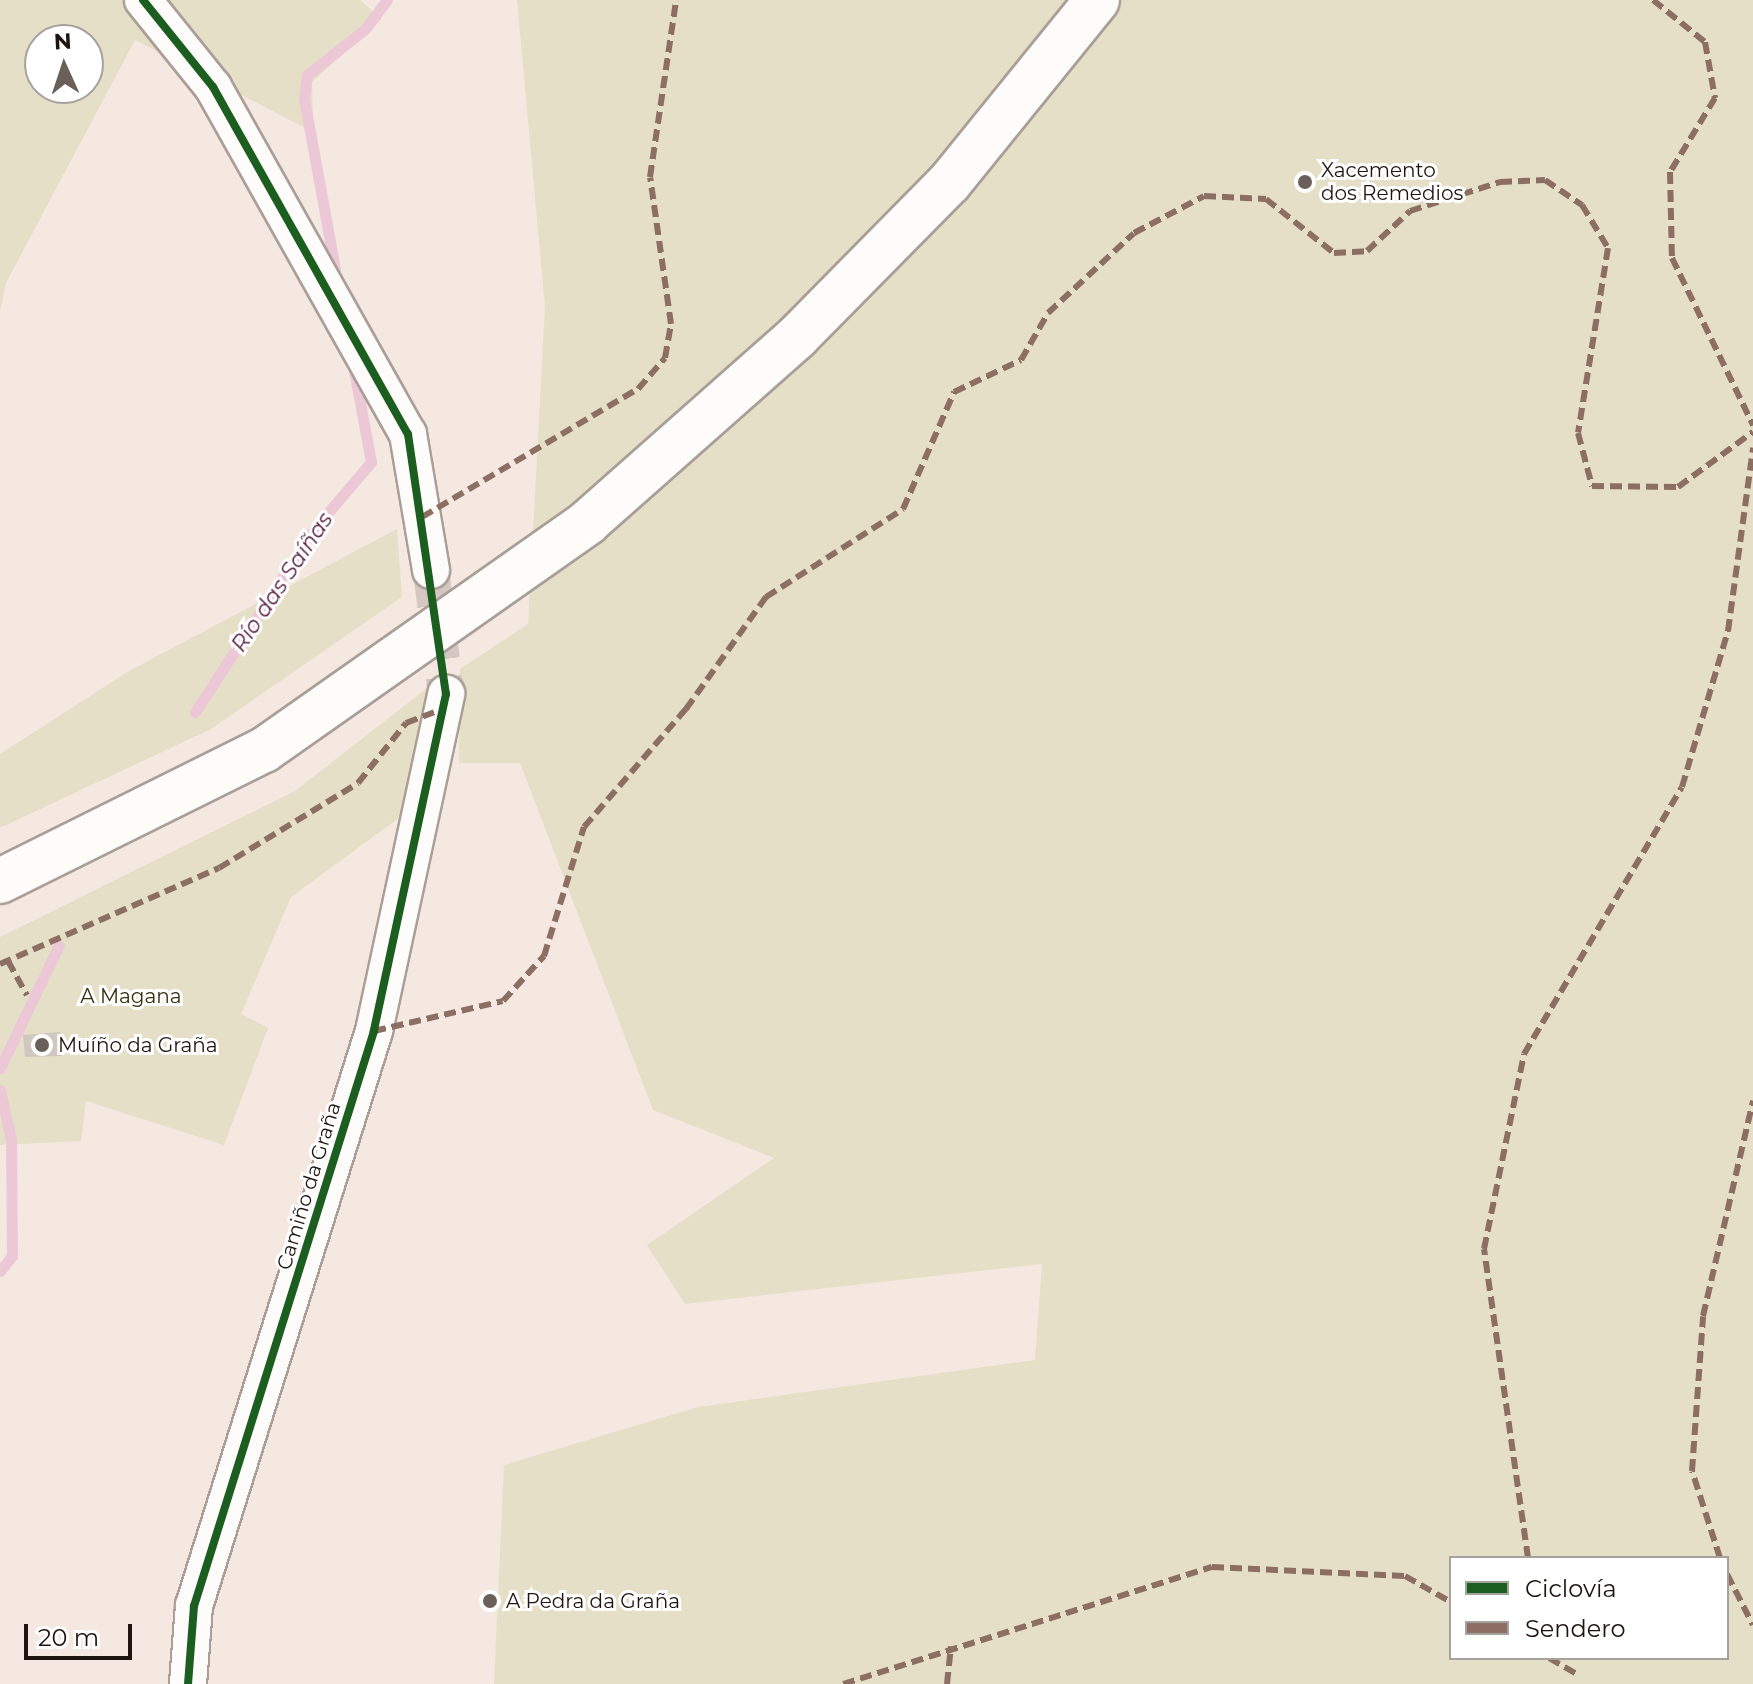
<!DOCTYPE html>
<meta charset="utf-8">
<style>
body{margin:0}
#map{position:relative;width:1753px;height:1684px;overflow:hidden;background:#f5e8e1;font-family:Montserrat,sans-serif}
div>[style]{position:absolute}
[style*='--x']{left:calc(var(--x)*1px);top:calc(var(--y)*1px);width:calc(var(--w)*1px);rotate:calc(var(--a)*1deg)}
.green>*{inset:0;background:#e5dfc8}
.stream>*{height:11px;margin:-5.5px;padding:0 5.5px;transform-origin:5.5px;border-radius:5.5px;background:#ecc8d7}
.building>*{inset:0;background:#d0c7bf}
.street-tunnel>*{height:36px;margin-top:-18px;transform-origin:0;background:repeating-linear-gradient(90deg,#d5c8c2 0 36px,transparent 0 54px)}
.roads{filter:drop-shadow(2px 0 #a99e98) drop-shadow(-2px 0 #a99e98) drop-shadow(0 2px #a99e98) drop-shadow(0 -2px #a99e98)}
.street>*{height:36px;margin:-18px;padding:0 18px;transform-origin:18px;border-radius:18px;background:#fefcfa}
.highway>*{height:44px;margin:-22px;padding:0 22px;transform-origin:22px;border-radius:22px;background:#fefcfa}
.quiet>*{height:6px;margin-top:-3px;transform-origin:0;background:repeating-linear-gradient(90deg,#8d6e63 0 12px,transparent 0 18px)}
.cycleway>*{height:8px;margin:-4px;padding:0 4px;transform-origin:4px;border-radius:4px;background:#1b5e20}
.dots>*{width:22px;height:22px;translate:-50% -50%;box-sizing:border-box;border:4px solid #fff;border-radius:50%}
span{translate:-50% -50%;white-space:nowrap;text-align:center;line-height:1.15;-webkit-text-stroke:6px #fff;paint-order:stroke}
.poi-label{font-size:20px;color:#1f1510}
.left{translate:0 -50%;text-align:left}
.park-label{font-size:20px;color:#32310c}
.street-label{font-size:20px;color:#1f1510}
.water-label{font-size:22px;color:#551f41;font-style:italic}
.legend{position:absolute;left:1449px;top:1556px;width:280px;height:104px;box-sizing:border-box;background:#fff;border:2px solid #a5a19f;margin:0;padding:10px 14px;list-style:none;font-size:24px;color:#1f1510}
.legend li{display:flex;align-items:center;gap:16px;height:40px}
.legend b{width:40px;border:2px solid #a5a19f}
.north{position:absolute;left:24px;top:24px;width:80px;height:80px;box-sizing:border-box;background:#fff;border:2px solid #a5a19f;border-radius:50%;rotate:357deg;font-size:22px;font-weight:700;line-height:32px;text-align:center;color:#1f1510}
.north::after{content:'';display:block;margin:auto;width:28px;height:36px;background:#6a5f59;clip-path:polygon(50% 0,100% 100%,50% 72%,0 100%)}
.scale{position:absolute;left:24px;top:1624px;width:108px;height:36px;box-sizing:border-box;border:4px solid #1f1510;border-top:0;padding-left:10px;font-size:24px;line-height:28px;white-space:nowrap;color:#1f1510;-webkit-text-stroke:6px #fff;paint-order:stroke}
</style>
<div id="map">
<div class="green">
<i style="clip-path:polygon(evenodd,0 0,360px 0,382px 19px,312px 82px,313px 132px,135px 40px,6px 283px,0 311px,0 0,40px 40px,88px 40px,88px 88px,40px 88px,40px 40px)"></i>
<i style="clip-path:polygon(evenodd,517px 0,1753px 0,1753px 1684px,494px 1684px,504px 1465px,698px 1407px,1035px 1360px,1042px 1264px,685px 1304px,647px 1245px,774px 1158px,653px 1110px,520px 763px,459px 763px,460px 669px,528px 624px,545px 307px,517px 0,1451px 1558px,1727px 1558px,1727px 1658px,1451px 1658px,1451px 1558px)"></i>
<i style="clip-path:polygon(397px 529px,402px 597px,211px 729px,0 828px,0 754px,129px 671px)"></i>
<i style="clip-path:polygon(432px 684px,403px 815px,291px 897px,241px 1014px,268px 1028px,224px 1145px,86px 1101px,81px 1141px,0 1145px,0 937px,295px 791px)"></i>
</div>
<div class="stream">
<i style="--x:335;--y:269;--w:173;--a:-100.3"></i>
<i style="--x:304;--y:99;--w:24;--a:-83"></i>
<i style="--x:307;--y:75;--w:74;--a:-38.4"></i>
<i style="--x:365;--y:29;--w:36;--a:-53"></i>
<i style="--x:195;--y:712;--w:218;--a:-57"></i>
<i style="--x:314;--y:529;--w:88;--a:-49.6"></i>
<i style="--x:371;--y:462;--w:99;--a:-100.5"></i>
<i style="--x:0;--y:1068;--w:136;--a:-64.4"></i>
<i style="--x:0;--y:1090;--w:51;--a:77.6"></i>
<i style="--x:11;--y:1140;--w:116;--a:89.5"></i>
<i style="--x:12;--y:1256;--w:19;--a:129"></i>
</div>
<div class="building">
<i style="clip-path:polygon(60px 1032px,62px 1056px,25px 1057px,23px 1035px)"></i>
</div>
<div class="street-tunnel">
<i style="--x:431;--y:570;--w:125;--a:83.1"></i>
</div>
<div class="roads">
<div class="street">
<i style="--x:143;--y:0;--w:112;--a:51.2"></i>
<i style="--x:213;--y:87;--w:398;--a:60.7"></i>
<i style="--x:408;--y:434;--w:138;--a:80.4"></i>
<i style="--x:188;--y:1684;--w:78;--a:-85.6"></i>
<i style="--x:194;--y:1606;--w:603;--a:-72.62"></i>
<i style="--x:374;--y:1031;--w:345;--a:-77.9"></i>
</div>
<div class="highway">
<i style="--x:0;--y:881;--w:295;--a:-26.4"></i>
<i style="--x:264;--y:750;--w:396;--a:-35.1"></i>
<i style="--x:588;--y:522;--w:279;--a:-41.5"></i>
<i style="--x:797;--y:337;--w:216;--a:-45.4"></i>
<i style="--x:949;--y:183;--w:235;--a:-51"></i>
</div>
</div>
<div class="quiet">
<i style="--x:1653;--y:0;--w:67;--a:38.9"></i>
<i style="--x:1705;--y:42;--w:57;--a:79.9"></i>
<i style="--x:1715;--y:98;--w:87;--a:121.3"></i>
<i style="--x:1670;--y:172;--w:86;--a:88.7"></i>
<i style="--x:1672;--y:258;--w:186;--a:64.1"></i>
<i style="--x:422;--y:517;--w:251;--a:-30.7"></i>
<i style="--x:638;--y:389;--w:41;--a:-48.9"></i>
<i style="--x:665;--y:358;--w:35;--a:-80"></i>
<i style="--x:671;--y:324;--w:148;--a:-98.1"></i>
<i style="--x:650;--y:177;--w:179;--a:-81.6"></i>
<i style="--x:8;--y:961;--w:39;--a:61"></i>
<i style="--x:0;--y:964;--w:239;--a:-23.7"></i>
<i style="--x:219;--y:868;--w:163;--a:-31.4"></i>
<i style="--x:358;--y:783;--w:77;--a:-51.3"></i>
<i style="--x:406;--y:723;--w:39;--a:-21"></i>
<i style="--x:374;--y:1031;--w:132;--a:-13.1"></i>
<i style="--x:503;--y:1001;--w:61;--a:-47.7"></i>
<i style="--x:544;--y:956;--w:135;--a:-72.8"></i>
<i style="--x:584;--y:827;--w:156;--a:-49.2"></i>
<i style="--x:686;--y:709;--w:138;--a:-54.5"></i>
<i style="--x:766;--y:597;--w:163;--a:-32.7"></i>
<i style="--x:903;--y:509;--w:128;--a:-66.4"></i>
<i style="--x:954;--y:392;--w:74;--a:-25.5"></i>
<i style="--x:1021;--y:360;--w:54;--a:-60.1"></i>
<i style="--x:1048;--y:313;--w:117;--a:-42.9"></i>
<i style="--x:1134;--y:233;--w:79;--a:-27.9"></i>
<i style="--x:1204;--y:196;--w:62;--a:2.8"></i>
<i style="--x:1266;--y:199;--w:87;--a:38.5"></i>
<i style="--x:1334;--y:253;--w:33;--a:-3"></i>
<i style="--x:1367;--y:251;--w:59;--a:-42.9"></i>
<i style="--x:1410;--y:211;--w:95;--a:-17.9"></i>
<i style="--x:1500;--y:182;--w:45;--a:-2.5"></i>
<i style="--x:1545;--y:180;--w:45;--a:34"></i>
<i style="--x:1582;--y:205;--w:50;--a:58.8"></i>
<i style="--x:1608;--y:248;--w:187;--a:99.2"></i>
<i style="--x:1578;--y:433;--w:55;--a:75.2"></i>
<i style="--x:1592;--y:486;--w:86;--a:0.7"></i>
<i style="--x:1678;--y:487;--w:93;--a:-36.3"></i>
<i style="--x:1528;--y:1558;--w:312;--a:-98.1"></i>
<i style="--x:1484;--y:1249;--w:199;--a:-78.4"></i>
<i style="--x:1524;--y:1054;--w:310;--a:-59.4"></i>
<i style="--x:1682;--y:787;--w:163;--a:-73.6"></i>
<i style="--x:1728;--y:631;--w:185;--a:-82.2"></i>
<i style="--x:1720;--y:1558;--w:91;--a:-107.8"></i>
<i style="--x:1692;--y:1471;--w:155;--a:-85.9"></i>
<i style="--x:1703;--y:1316;--w:221;--a:-76.9"></i>
<i style="--x:1727;--y:1574;--w:57;--a:63"></i>
<i style="--x:1549;--y:1658;--w:34;--a:30"></i>
<i style="--x:843;--y:1684;--w:387;--a:-17.6"></i>
<i style="--x:1212;--y:1567;--w:193;--a:2.7"></i>
<i style="--x:1405;--y:1576;--w:53;--a:29.5"></i>
<i style="--x:947;--y:1684;--w:38;--a:-84"></i>
</div>
<div class="cycleway">
<i style="--x:143;--y:0;--w:112;--a:51.2"></i>
<i style="--x:213;--y:87;--w:398;--a:60.7"></i>
<i style="--x:408;--y:434;--w:263;--a:81.7"></i>
<i style="--x:446;--y:694;--w:345;--a:102.1"></i>
<i style="--x:374;--y:1031;--w:603;--a:107.38"></i>
<i style="--x:194;--y:1606;--w:78;--a:94.4"></i>
</div>
<div class="dots">
<i style="left:1305px;top:182px;background:#6a5f59"></i>
<i style="left:42px;top:1045px;background:#6a5f59"></i>
<i style="left:490px;top:1601px;background:#6a5f59"></i>
</div>
<div class="poi-label">
<span class="left" style="left:1321px;top:182px">Xacemento<br>dos Remedios</span>
<span class="left" style="left:58px;top:1045px">Muíño da Graña</span>
<span class="left" style="left:506px;top:1601px">A Pedra da Graña</span>
</div>
<div class="park-label">
<span style="left:131px;top:996px">A Magana</span>
</div>
<div class="street-label">
<span style="left:309px;top:1186px;rotate:-73deg">Camiño da Graña</span>
</div>
<div class="water-label">
<span style="left:282px;top:582px;rotate:-56deg">Río das Saíñas</span>
</div>
<ul class="legend">
<li><b style="height:10px;background:#1b5e20"></b>Ciclovía</li>
<li><b style="height:10px;background:#8d6e63"></b>Sendero</li>
</ul>
<div class="north">N</div>
<div class="scale">20 m</div>
</div>
